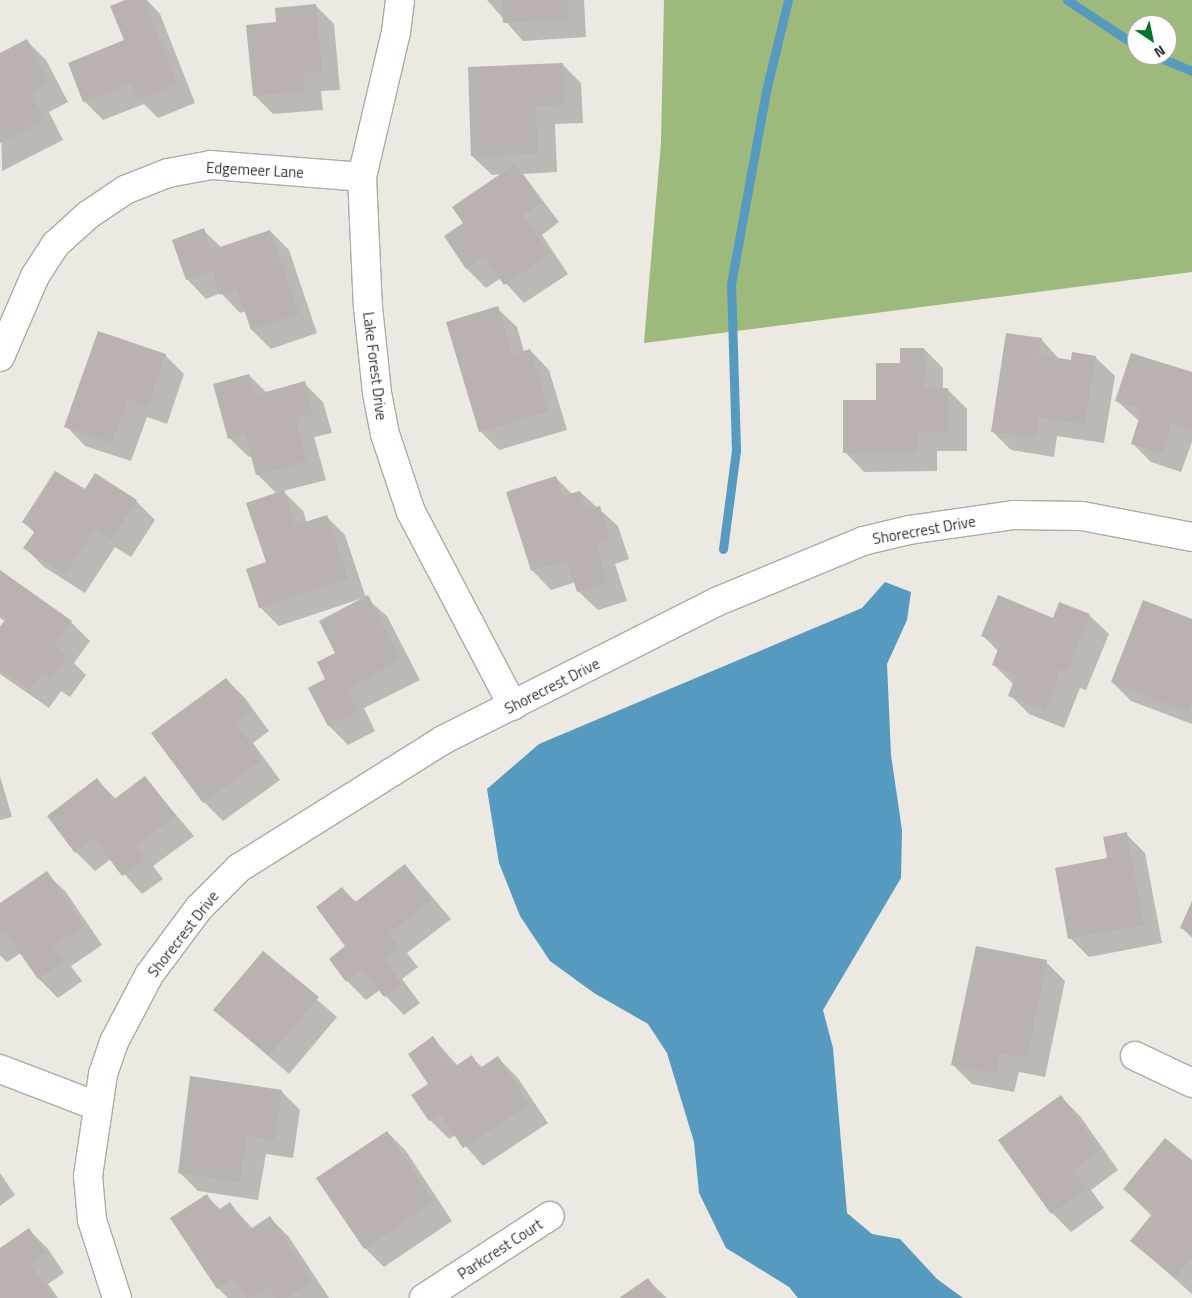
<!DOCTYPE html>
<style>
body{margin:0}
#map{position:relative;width:1192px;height:1298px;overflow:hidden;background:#ece8e2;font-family:"Titillium Web",sans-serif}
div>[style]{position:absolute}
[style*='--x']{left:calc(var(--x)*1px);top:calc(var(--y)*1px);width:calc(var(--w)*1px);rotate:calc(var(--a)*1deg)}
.forest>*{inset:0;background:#9db97c}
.water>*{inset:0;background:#579ac0}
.shadow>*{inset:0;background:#0003}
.stream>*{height:9px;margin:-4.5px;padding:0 4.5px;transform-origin:4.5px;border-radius:4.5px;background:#579ac0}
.building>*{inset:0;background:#b9b2ae}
.roads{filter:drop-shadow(1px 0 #aeaaa4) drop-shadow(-1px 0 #aeaaa4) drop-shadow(0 1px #aeaaa4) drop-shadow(0 -1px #aeaaa4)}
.street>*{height:28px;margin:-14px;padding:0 14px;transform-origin:14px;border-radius:14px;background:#fff}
span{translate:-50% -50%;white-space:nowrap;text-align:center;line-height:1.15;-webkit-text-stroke:4.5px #fff;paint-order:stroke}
.street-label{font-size:15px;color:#363432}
.north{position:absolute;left:1127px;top:15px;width:50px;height:50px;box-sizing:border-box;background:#fff;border:1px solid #afaead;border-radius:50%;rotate:146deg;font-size:14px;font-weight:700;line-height:20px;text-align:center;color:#363432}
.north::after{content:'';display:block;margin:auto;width:18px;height:22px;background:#007428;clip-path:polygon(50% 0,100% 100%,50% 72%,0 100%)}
</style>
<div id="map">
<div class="forest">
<i style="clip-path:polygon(evenodd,664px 0,1192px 0,1192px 272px,644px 343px,661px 142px,664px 0,1137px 25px,1167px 25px,1167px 55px,1137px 55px,1137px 25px)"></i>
</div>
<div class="water">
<i style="clip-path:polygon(885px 582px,911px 592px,907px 620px,887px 664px,891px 755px,902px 830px,901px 878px,823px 1010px,833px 1048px,847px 1213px,872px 1234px,900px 1239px,937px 1279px,963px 1298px,798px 1298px,789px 1287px,726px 1248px,699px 1193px,694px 1142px,667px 1053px,648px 1024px,594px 993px,550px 961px,520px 916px,499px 863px,487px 789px,539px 744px,862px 608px)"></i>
</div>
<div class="shadow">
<i style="clip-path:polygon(128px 0,147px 0,160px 14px,195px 103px,158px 118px,144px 104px,103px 120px,84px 101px,125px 41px)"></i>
<i style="clip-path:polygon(487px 0,584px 0,586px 37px,523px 41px)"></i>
<i style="clip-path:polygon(315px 5px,334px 24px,340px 90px,321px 91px,323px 110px,273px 114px,254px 95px,278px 23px)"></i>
<i style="clip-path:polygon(27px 41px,46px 60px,68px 102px,49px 112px,63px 140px,2px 171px,0 54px)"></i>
<i style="clip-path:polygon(562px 64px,581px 83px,583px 123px,555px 124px,557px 172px,523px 174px,559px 222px,542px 235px,568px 274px,524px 303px,501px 278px,486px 288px,467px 269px,446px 236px,465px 223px,502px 174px,492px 175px,472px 156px)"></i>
<i style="clip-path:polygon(203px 230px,222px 248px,270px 231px,289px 250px,317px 333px,271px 349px,252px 330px,246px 311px,240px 313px,221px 293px,206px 299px,187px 279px)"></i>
<i style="clip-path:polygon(497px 308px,517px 327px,524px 352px,530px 350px,549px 370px,567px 430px,499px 450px,480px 431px)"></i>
<i style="clip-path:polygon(1041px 339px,1060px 360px,1072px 362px,1095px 357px,1115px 376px,1104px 443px,1057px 436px,1054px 457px,1011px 450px,992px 431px)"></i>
<i style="clip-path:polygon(924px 349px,943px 368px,943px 390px,948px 390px,967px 409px,967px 451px,937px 451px,937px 471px,864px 472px,845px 452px,901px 364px)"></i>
<i style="clip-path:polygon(165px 355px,184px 374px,167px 424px,147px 417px,131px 461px,85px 446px,66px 426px)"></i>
<i style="clip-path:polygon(1192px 373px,1192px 442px,1181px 472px,1151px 462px,1132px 443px,1139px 421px,1117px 401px)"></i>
<i style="clip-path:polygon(249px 375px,267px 393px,304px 383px,323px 402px,332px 433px,314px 437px,326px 480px,283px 491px,303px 511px,307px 523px,326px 516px,345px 535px,366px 598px,387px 616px,420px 680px,364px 708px,375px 731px,348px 745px,329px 726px,327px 679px,363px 598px,279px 626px,260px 607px,277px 494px,257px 474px,252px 456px,249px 457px,229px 438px)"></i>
<i style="clip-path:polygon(556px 478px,572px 494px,580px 492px,618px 526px,629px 559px,615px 564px,627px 601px,598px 610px,578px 591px,576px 582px,551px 590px,532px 570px)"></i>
<i style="clip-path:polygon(136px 501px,155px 520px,131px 557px,115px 547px,85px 593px,44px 567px,25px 548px,35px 533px,23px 522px)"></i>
<i style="clip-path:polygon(0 572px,71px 622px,90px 641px,74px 663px,86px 675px,70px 697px,61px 691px,49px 708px,0 674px,0 629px,5px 621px,0 618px)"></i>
<i style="clip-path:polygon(1060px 604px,1089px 615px,1109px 634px,1086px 690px,1080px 688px,1064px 728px,1029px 714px,1010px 695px,1013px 684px,994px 665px,999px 652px,983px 636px,1053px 619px)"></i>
<i style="clip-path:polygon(1192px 620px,1192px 724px,1131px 701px,1112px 682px)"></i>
<i style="clip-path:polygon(226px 679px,245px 698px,269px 731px,253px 743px,280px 780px,223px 821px,204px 802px,153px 733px)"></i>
<i style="clip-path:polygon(0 776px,12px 817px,0 820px)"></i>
<i style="clip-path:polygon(145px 778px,194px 836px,153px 866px,163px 879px,142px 894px,111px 859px,95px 871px,76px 852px,97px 780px,116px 799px)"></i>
<i style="clip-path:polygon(1126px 834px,1145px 853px,1162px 943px,1089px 957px,1070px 938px,1108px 859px)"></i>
<i style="clip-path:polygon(405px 865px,451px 919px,407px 953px,418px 967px,402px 979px,420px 1003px,404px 1015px,380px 990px,366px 1000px,347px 981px,342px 888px,356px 902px)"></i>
<i style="clip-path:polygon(46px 873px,66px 892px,102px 945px,71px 966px,82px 981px,58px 998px,39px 979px,21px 953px,7px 962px,0 955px,0 904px)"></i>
<i style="clip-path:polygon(1192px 904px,1192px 938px,1182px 928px)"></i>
<i style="clip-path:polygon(263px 953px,337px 1017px,289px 1074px,215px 1010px)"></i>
<i style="clip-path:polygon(1046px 962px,1065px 981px,1045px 1077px,1019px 1072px,1014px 1092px,972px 1084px,953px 1065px)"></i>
<i style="clip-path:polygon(433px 1038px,458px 1066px,471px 1057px,483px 1068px,498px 1058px,517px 1077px,548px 1123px,483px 1166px,456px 1135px,449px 1139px,430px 1120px)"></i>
<i style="clip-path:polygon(281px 1091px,300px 1110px,293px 1158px,266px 1154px,258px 1200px,198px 1191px,179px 1172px)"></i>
<i style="clip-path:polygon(1061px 1097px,1080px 1116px,1118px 1170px,1091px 1190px,1104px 1208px,1071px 1232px,1052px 1213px)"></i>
<i style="clip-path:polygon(387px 1132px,406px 1151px,452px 1221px,384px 1267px,365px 1248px)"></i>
<i style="clip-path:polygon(1192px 1161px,1192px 1294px,1132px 1241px,1152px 1216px,1124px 1189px)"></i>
<i style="clip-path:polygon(0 1173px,15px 1195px,0 1206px)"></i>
<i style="clip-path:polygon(207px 1196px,221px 1210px,230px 1204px,253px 1229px,270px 1218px,289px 1237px,329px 1298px,228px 1298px,218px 1288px)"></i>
<i style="clip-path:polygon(29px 1230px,48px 1249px,64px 1273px,48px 1284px,58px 1298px,0 1298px,0 1250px)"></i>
<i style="clip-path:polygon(648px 1280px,667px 1298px,621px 1298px)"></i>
</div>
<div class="stream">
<i style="--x:1067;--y:0;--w:84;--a:33.3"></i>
<i style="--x:1154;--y:55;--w:41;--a:22.8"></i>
<i style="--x:723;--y:549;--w:100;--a:-82.5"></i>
<i style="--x:736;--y:450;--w:166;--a:-91.7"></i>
<i style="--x:731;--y:284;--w:196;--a:-79.7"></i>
<i style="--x:766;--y:91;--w:94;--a:-76.4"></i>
</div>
<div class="building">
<i style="clip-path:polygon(125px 0,144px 0,177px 84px,138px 99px,131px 83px,83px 102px,68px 63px,124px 40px,110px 6px)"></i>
<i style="clip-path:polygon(501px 0,567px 0,568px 19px,503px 23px)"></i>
<i style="clip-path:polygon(316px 4px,322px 71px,303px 73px,304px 91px,253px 96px,246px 25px,276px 22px,275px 8px)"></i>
<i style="clip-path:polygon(27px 39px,49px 83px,31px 93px,45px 120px,0 143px,0 53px)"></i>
<i style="clip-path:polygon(563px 63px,564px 105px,536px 106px,538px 154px,471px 156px,468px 67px)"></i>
<i style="clip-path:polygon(515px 164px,541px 203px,523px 215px,550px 254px,504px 285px,485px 257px,466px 269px,444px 236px,463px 223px,452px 207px)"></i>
<i style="clip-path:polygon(204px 228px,211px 250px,270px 230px,299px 314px,251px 330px,237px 289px,220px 295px,212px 271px,186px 280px,172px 240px)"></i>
<i style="clip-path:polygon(498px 306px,512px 355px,530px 349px,549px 411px,479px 432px,446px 322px)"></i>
<i style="clip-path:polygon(98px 331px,166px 354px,148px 406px,128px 399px,112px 443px,64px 427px)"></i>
<i style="clip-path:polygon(1006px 333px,1042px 338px,1039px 355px,1071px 360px,1072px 352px,1096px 356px,1085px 424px,1038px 417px,1035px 438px,991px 432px)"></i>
<i style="clip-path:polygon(900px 348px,924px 348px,925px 389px,948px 388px,948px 432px,918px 432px,918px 452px,843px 453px,843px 400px,876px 400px,876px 363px,900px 363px)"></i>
<i style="clip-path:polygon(1131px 353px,1192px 372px,1192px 430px,1171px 423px,1162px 453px,1131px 444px,1142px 409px,1115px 401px)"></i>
<i style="clip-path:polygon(249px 374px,255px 395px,305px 381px,313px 414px,296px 418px,307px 461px,256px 475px,245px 434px,228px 439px,213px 384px)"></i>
<i style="clip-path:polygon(55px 471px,85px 489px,95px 473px,137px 500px,111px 539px,95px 529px,65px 575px,23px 548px,35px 531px,22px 522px)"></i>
<i style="clip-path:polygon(556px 476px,562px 496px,580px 491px,586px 510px,600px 506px,610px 540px,597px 545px,608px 582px,577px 592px,567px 560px,531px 571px,506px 492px)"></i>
<i style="clip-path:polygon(284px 490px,295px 525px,327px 515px,348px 578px,259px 608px,246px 569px,266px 562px,246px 503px)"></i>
<i style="clip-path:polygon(0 570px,72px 621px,54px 646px,67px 655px,51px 679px,42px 673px,30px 690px,0 669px,0 627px,6px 618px,0 613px)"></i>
<i style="clip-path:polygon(368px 595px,401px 660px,346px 689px,357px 711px,328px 726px,308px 688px,325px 679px,317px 662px,335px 653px,319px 621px)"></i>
<i style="clip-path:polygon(998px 595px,1053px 618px,1059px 602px,1090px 614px,1067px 672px,1061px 669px,1045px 710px,1008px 696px,1016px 675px,992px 665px,1000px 644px,981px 636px)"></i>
<i style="clip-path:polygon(1143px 600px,1192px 619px,1192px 700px,1188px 712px,1111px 682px)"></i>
<i style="clip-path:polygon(226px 678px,251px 711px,235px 723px,262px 760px,203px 803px,151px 733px)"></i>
<i style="clip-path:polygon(145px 776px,176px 816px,135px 846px,145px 860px,122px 876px,94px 838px,75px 853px,47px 816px,97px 778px,113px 800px)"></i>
<i style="clip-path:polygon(1127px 832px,1144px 925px,1068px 939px,1055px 868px,1107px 858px,1103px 837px)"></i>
<i style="clip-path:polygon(405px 864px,432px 900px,389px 933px,400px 948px,384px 960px,402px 984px,384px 997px,363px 969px,346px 982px,329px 959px,345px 946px,316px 907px,342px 887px,354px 903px)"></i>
<i style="clip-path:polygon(47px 871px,84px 926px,53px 946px,64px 962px,38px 979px,5px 932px,0 935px,0 903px)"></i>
<i style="clip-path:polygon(1192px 901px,1192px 933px,1180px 928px)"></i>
<i style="clip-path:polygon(976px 946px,1047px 960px,1027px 1058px,1000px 1053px,996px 1074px,951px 1065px)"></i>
<i style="clip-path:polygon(263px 951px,319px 997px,269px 1056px,213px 1010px)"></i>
<i style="clip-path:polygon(433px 1036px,454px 1067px,472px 1055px,480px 1068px,498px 1056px,529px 1104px,463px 1148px,440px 1114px,429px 1121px,411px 1095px,428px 1084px,408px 1054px)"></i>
<i style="clip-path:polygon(190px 1076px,282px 1090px,274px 1140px,247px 1136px,240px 1182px,178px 1173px)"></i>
<i style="clip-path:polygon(1061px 1095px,1100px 1150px,1073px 1170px,1086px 1189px,1051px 1214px,998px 1140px)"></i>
<i style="clip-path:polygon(387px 1131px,434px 1201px,364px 1249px,316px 1178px)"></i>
<i style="clip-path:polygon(1165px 1138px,1192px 1160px,1192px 1257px,1175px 1278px,1130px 1241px,1153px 1213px,1123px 1189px)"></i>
<i style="clip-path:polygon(207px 1194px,217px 1211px,230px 1202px,249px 1230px,270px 1216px,312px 1281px,286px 1298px,276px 1298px,269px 1287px,247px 1298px,233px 1278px,217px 1289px,170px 1218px)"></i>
<i style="clip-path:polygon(29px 1228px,46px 1253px,30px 1264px,53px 1298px,0 1298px,0 1248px)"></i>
<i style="clip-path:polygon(648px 1278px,662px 1298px,619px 1298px)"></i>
</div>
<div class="roads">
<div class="street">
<i style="--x:400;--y:0;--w:32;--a:97"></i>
<i style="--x:396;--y:32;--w:149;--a:103.2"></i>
<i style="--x:362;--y:177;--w:130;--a:87.4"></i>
<i style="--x:368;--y:307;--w:86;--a:84"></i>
<i style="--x:377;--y:393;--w:42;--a:79"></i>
<i style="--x:385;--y:434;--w:82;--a:71.6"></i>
<i style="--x:411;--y:512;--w:219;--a:62.3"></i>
<i style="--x:0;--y:357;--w:88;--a:-66.6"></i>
<i style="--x:35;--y:276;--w:38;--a:-57"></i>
<i style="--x:56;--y:244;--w:43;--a:-42.2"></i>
<i style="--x:88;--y:215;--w:45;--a:-34"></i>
<i style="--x:125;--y:190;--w:46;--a:-21.6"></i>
<i style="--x:168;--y:173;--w:44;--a:-10.5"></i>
<i style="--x:211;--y:165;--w:151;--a:4.5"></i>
<i style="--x:1135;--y:1056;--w:63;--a:25.3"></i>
<i style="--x:0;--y:1069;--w:104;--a:20.9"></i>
<i style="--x:117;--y:1298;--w:82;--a:-107.8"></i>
<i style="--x:92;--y:1220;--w:44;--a:-95.2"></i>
<i style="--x:88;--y:1176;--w:103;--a:-81.6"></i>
<i style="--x:103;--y:1074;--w:34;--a:-71"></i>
<i style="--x:114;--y:1042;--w:76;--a:-62.4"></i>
<i style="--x:149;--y:975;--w:84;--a:-53.3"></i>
<i style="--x:199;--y:908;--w:57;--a:-45"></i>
<i style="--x:239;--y:868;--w:241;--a:-32.1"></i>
<i style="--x:443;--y:740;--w:306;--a:-26.8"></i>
<i style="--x:716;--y:602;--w:159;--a:-22.5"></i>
<i style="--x:863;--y:541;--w:47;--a:-13.4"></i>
<i style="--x:909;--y:530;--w:105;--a:-8.2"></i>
<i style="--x:1013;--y:515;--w:69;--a:0.8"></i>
<i style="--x:1082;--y:516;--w:112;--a:10.8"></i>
<i style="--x:424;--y:1298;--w:150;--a:-33.1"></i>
</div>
</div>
<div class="street-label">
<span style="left:255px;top:170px;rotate:3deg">Edgemeer Lane</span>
<span style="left:375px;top:366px;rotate:83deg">Lake Forest Drive</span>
<span style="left:924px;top:530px;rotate:-10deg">Shorecrest Drive</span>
<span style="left:552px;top:686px;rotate:-27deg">Shorecrest Drive</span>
<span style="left:183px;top:934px;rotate:-52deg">Shorecrest Drive</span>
<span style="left:500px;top:1249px;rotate:-33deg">Parkcrest Court</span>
</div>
<div class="north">N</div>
</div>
